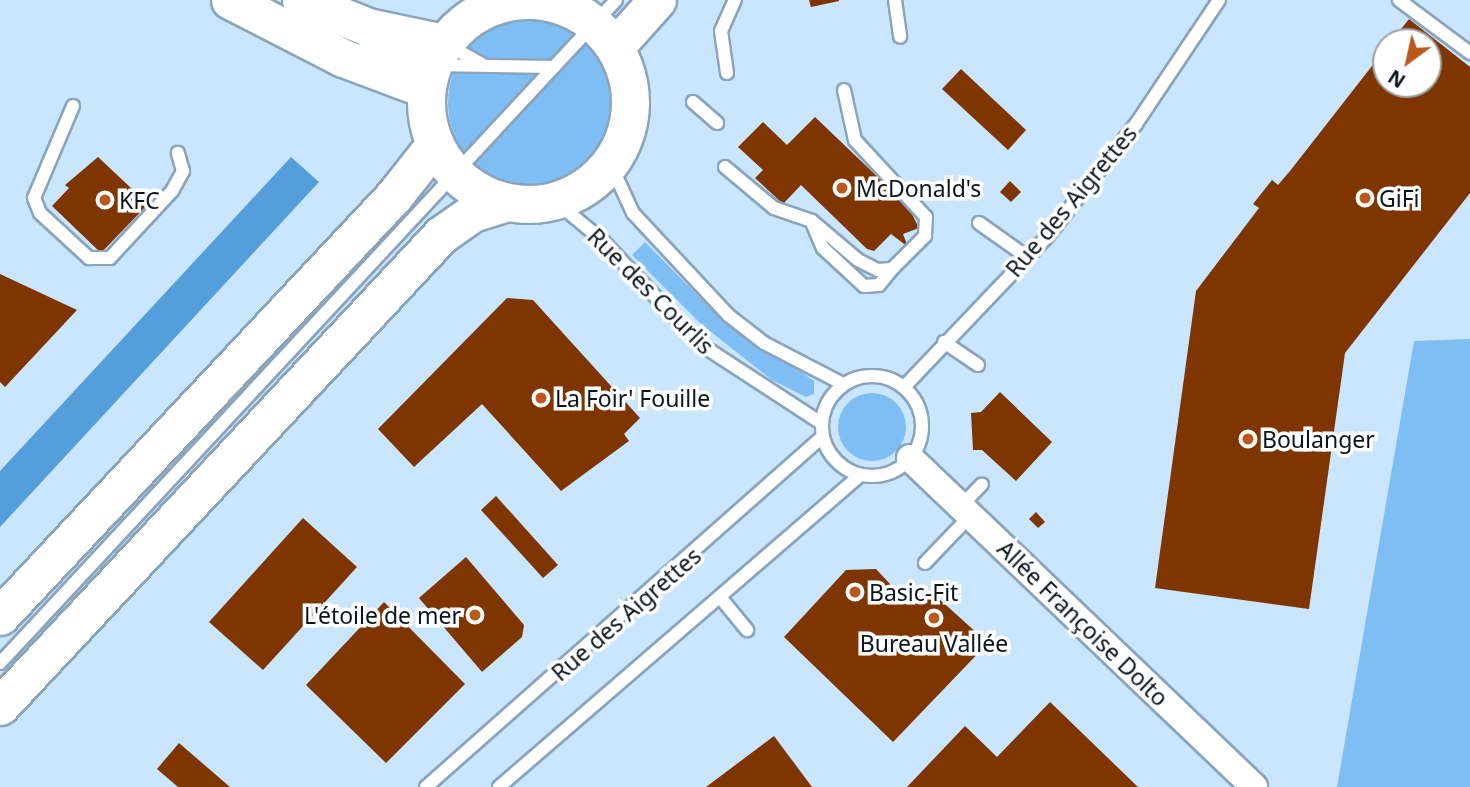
<!DOCTYPE html>
<meta charset="utf-8">
<style>
body{margin:0}
#map{position:relative;width:1470px;height:787px;overflow:hidden;background:#cae5fe;font-family:"Noto Sans",sans-serif}
div>[style]{position:absolute}
[style*='--x']{left:calc(var(--x)*1px);top:calc(var(--y)*1px);width:calc(var(--w)*1px);rotate:calc(var(--a)*1deg)}
.green>*{inset:0;background:#7fbef4}
.round{border-radius:50%}
.water>*{inset:0;background:#559edc}
.building>*{inset:0;background:#7f3500}
.roads{filter:drop-shadow(2px 0 #8aa4bc) drop-shadow(-2px 0 #8aa4bc) drop-shadow(0 2px #8aa4bc) drop-shadow(0 -2px #8aa4bc)}
.lane>*{height:12px;margin:-6px;padding:0 6px;transform-origin:6px;border-radius:6px;background:#fff}
.lane>.ring{margin:-6px;padding:0;box-sizing:content-box;background:none;border:12px solid #fff;border-radius:50%}
.street>*{height:26px;margin:-13px;padding:0 13px;transform-origin:13px;border-radius:13px;background:#fff}
.secondary>*{height:37px;margin:-18.5px;padding:0 18.5px;transform-origin:18.5px;border-radius:18.5px;background:#fff}
.secondary>.ring{margin:-18.5px;padding:0;box-sizing:content-box;background:none;border:37px solid #fff;border-radius:50%}
.dots>*{width:19px;height:19px;translate:-50% -50%;box-sizing:border-box;border:4px solid #fff;border-radius:50%}
span{translate:-50% -50%;white-space:nowrap;text-align:center;line-height:1.15;-webkit-text-stroke:7px #fff;paint-order:stroke}
.poi-label{font-size:23px;color:#0b151e}
.left{translate:0 -50%;text-align:left}
.right{translate:-100% -50%;text-align:right}
.street-label{font-size:23px;color:#0b151e}
.north{position:absolute;left:1372px;top:28px;width:70px;height:70px;box-sizing:border-box;background:#fff;border:2px solid #9da1a5;border-radius:50%;rotate:213deg;font-size:19px;font-weight:700;line-height:28px;text-align:center;color:#0b151e}
.north::after{content:'';display:block;margin:auto;width:24px;height:32px;background:#bb591c;clip-path:polygon(50% 0,100% 100%,50% 72%,0 100%)}
</style>
<div id="map">
<div class="green">
<i class="round" style="left:448px;top:18px;width:170px;height:170px"></i>
<i style="clip-path:polygon(645px 242px,713px 311px,814px 381px,814px 394px,806px 397px,772px 380px,701px 324px,632px 255px)"></i>
<i style="clip-path:polygon(1470px 339px,1470px 787px,1337px 787px,1414px 341px)"></i>
<i class="round" style="left:838px;top:393px;width:68px;height:68px"></i>
</div>
<div class="water">
<i style="clip-path:polygon(291px 157px,319px 182px,0 527px,0 471px)"></i>
</div>
<div class="building">
<i style="clip-path:polygon(809px 0,839px 0,839px 1px,811px 7px)"></i>
<i style="clip-path:polygon(1409px 19px,1470px 67px,1470px 193px,1345px 353px,1309px 609px,1155px 588px,1196px 291px,1259px 208px,1253px 204px,1272px 180px,1278px 185px,1290px 171px,1386px 48px,1386px 84px,1428px 84px,1428px 42px,1391px 42px)"></i>
<i style="clip-path:polygon(961px 69px,1026px 130px,1008px 150px,942px 89px)"></i>
<i style="clip-path:polygon(815px 117px,908px 206px,919px 228px,903px 234px,908px 247px,891px 234px,874px 251px,867px 249px,801px 185px,783px 204px,755px 178px,763px 170px,738px 147px,763px 122px,787px 145px)"></i>
<i style="clip-path:polygon(98px 157px,148px 204px,101px 253px,52px 206px,69px 188px,65px 185px)"></i>
<i style="clip-path:polygon(1010px 181px,1021px 192px,1011px 202px,1000px 192px)"></i>
<i style="clip-path:polygon(0 274px,77px 310px,5px 387px,0 382px)"></i>
<i style="clip-path:polygon(507px 298px,533px 300px,640px 418px,624px 434px,629px 441px,561px 491px,482px 404px,414px 467px,378px 429px)"></i>
<i style="clip-path:polygon(1000px 392px,1052px 442px,1016px 481px,982px 450px,973px 450px,971px 413px,981px 412px)"></i>
<i style="clip-path:polygon(496px 496px,558px 565px,543px 578px,481px 510px)"></i>
<i style="clip-path:polygon(1036px 512px,1045px 522px,1038px 528px,1029px 519px)"></i>
<i style="clip-path:polygon(303px 518px,357px 567px,263px 670px,209px 622px)"></i>
<i style="clip-path:polygon(466px 557px,524px 625px,522px 637px,482px 672px,419px 598px)"></i>
<i style="clip-path:polygon(876px 569px,907px 602px,937px 597px,988px 643px,893px 742px,784px 637px,846px 570px)"></i>
<i style="clip-path:polygon(384px 602px,465px 684px,386px 763px,306px 685px)"></i>
<i style="clip-path:polygon(1050px 702px,1138px 787px,907px 787px,965px 726px,997px 757px)"></i>
<i style="clip-path:polygon(774px 736px,812px 787px,706px 787px)"></i>
<i style="clip-path:polygon(179px 743px,230px 787px,178px 787px,157px 769px)"></i>
</div>
<div class="roads">
<div class="lane">
<i style="--x:895;--y:0;--w:37;--a:82"></i>
<i style="--x:1399;--y:0;--w:89;--a:36.7"></i>
<i style="--x:446;--y:44;--w:41;--a:29.1"></i>
<i style="--x:364;--y:48;--w:70;--a:14"></i>
<i style="--x:432;--y:65;--w:122;--a:0.9"></i>
<i style="--x:727;--y:73;--w:42;--a:-98.1"></i>
<i style="--x:721;--y:31;--w:34;--a:-66"></i>
<i style="--x:693;--y:102;--w:32;--a:41"></i>
<i style="--x:73;--y:106;--w:100;--a:113"></i>
<i style="--x:34;--y:198;--w:16;--a:68"></i>
<i style="--x:40;--y:213;--w:67;--a:42.6"></i>
<i style="--x:89;--y:258;--w:21;--a:0"></i>
<i style="--x:110;--y:258;--w:91;--a:-47.2"></i>
<i style="--x:172;--y:191;--w:23;--a:-61"></i>
<i style="--x:183;--y:171;--w:19;--a:-106"></i>
<i style="--x:610;--y:163;--w:55;--a:65.3"></i>
<i style="--x:633;--y:213;--w:139;--a:47"></i>
<i style="--x:728;--y:315;--w:46;--a:37.9"></i>
<i style="--x:764;--y:343;--w:89;--a:27.4"></i>
<i style="--x:725;--y:167;--w:64;--a:39.9"></i>
<i style="--x:774;--y:208;--w:40;--a:18.9"></i>
<i style="--x:812;--y:221;--w:60;--a:40.3"></i>
<i style="--x:858;--y:260;--w:22;--a:27"></i>
<i style="--x:878;--y:270;--w:14;--a:-4"></i>
<i style="--x:892;--y:269;--w:47;--a:-45"></i>
<i style="--x:925;--y:236;--w:19;--a:-87"></i>
<i style="--x:926;--y:217;--w:105;--a:-132.7"></i>
<i style="--x:855;--y:140;--w:51;--a:-102.4"></i>
<i style="--x:555;--y:201;--w:62;--a:39.8"></i>
<i style="--x:603;--y:241;--w:141;--a:46.7"></i>
<i style="--x:700;--y:344;--w:145;--a:33.1"></i>
<i style="--x:979;--y:223;--w:59;--a:35.3"></i>
<i style="--x:813;--y:225;--w:25;--a:67"></i>
<i style="--x:823;--y:248;--w:56;--a:42.8"></i>
<i style="--x:864;--y:286;--w:15;--a:-4"></i>
<i style="--x:879;--y:285;--w:21;--a:-51"></i>
<i style="--x:944;--y:342;--w:41;--a:34.1"></i>
<i class="ring" style="left:822px;top:376px;width:88px;height:88px"></i>
<i style="--x:904;--y:387;--w:207;--a:-46.4"></i>
<i style="--x:1047;--y:237;--w:144;--a:-51.8"></i>
<i style="--x:1136;--y:124;--w:149;--a:-56.2"></i>
<i style="--x:961;--y:506;--w:30;--a:-46"></i>
<i style="--x:925;--y:563;--w:66;--a:-46.2"></i>
<i style="--x:720;--y:597;--w:43;--a:50.7"></i>
<i style="--x:0;--y:663;--w:905;--a:-47.1"></i>
<i style="--x:426;--y:787;--w:529;--a:-41.47"></i>
<i style="--x:499;--y:787;--w:478;--a:-40.8"></i>
</div>
<div class="street">
<i style="--x:910;--y:458;--w:476;--a:43.7"></i>
</div>
<div class="secondary">
<i class="ring" style="left:426px;top:0;width:167px;height:167px"></i>
<i style="--x:230;--y:0;--w:127;--a:27.2"></i>
<i style="--x:343;--y:58;--w:89;--a:20.5"></i>
<i style="--x:301;--y:0;--w:72;--a:21.9"></i>
<i style="--x:368;--y:27;--w:78;--a:11.9"></i>
<i style="--x:615;--y:47;--w:63;--a:-48.2"></i>
<i style="--x:0;--y:616;--w:576;--a:-46.83"></i>
<i style="--x:394;--y:196;--w:66;--a:-51.7"></i>
<i style="--x:0;--y:706;--w:645;--a:-46.88"></i>
<i style="--x:441;--y:235;--w:38;--a:-35"></i>
<i style="--x:472;--y:213;--w:37;--a:-17"></i>
</div>
</div>
<div class="dots">
<i style="left:842px;top:188px;background:#bb591c"></i>
<i style="left:1365px;top:198px;background:#bb591c"></i>
<i style="left:105px;top:200px;background:#bb591c"></i>
<i style="left:541px;top:398px;background:#bb591c"></i>
<i style="left:1248px;top:439px;background:#bb591c"></i>
<i style="left:855px;top:592px;background:#bb591c"></i>
<i style="left:475px;top:615px;background:#bb591c"></i>
<i style="left:934px;top:618px;background:#bb591c"></i>
</div>
<div class="poi-label">
<span class="left" style="left:856px;top:188px">McDonald's</span>
<span class="left" style="left:1379px;top:198px">GiFi</span>
<span class="left" style="left:119px;top:200px">KFC</span>
<span class="left" style="left:555px;top:398px">La Foir' Fouille</span>
<span class="left" style="left:1262px;top:439px">Boulanger</span>
<span class="left" style="left:869px;top:592px">Basic-Fit</span>
<span class="right" style="left:461px;top:615px">L'étoile de mer</span>
<span style="left:934px;top:643px">Bureau Vallée</span>
</div>
<div class="street-label">
<span style="left:1071px;top:201px;rotate:-50deg">Rue des Aigrettes</span>
<span style="left:651px;top:291px;rotate:45deg">Rue des Courlis</span>
<span style="left:626px;top:614px;rotate:-41deg">Rue des Aigrettes</span>
<span style="left:1083px;top:623px;rotate:44deg">Allée Françoise Dolto</span>
</div>
<div class="north">N</div>
</div>
